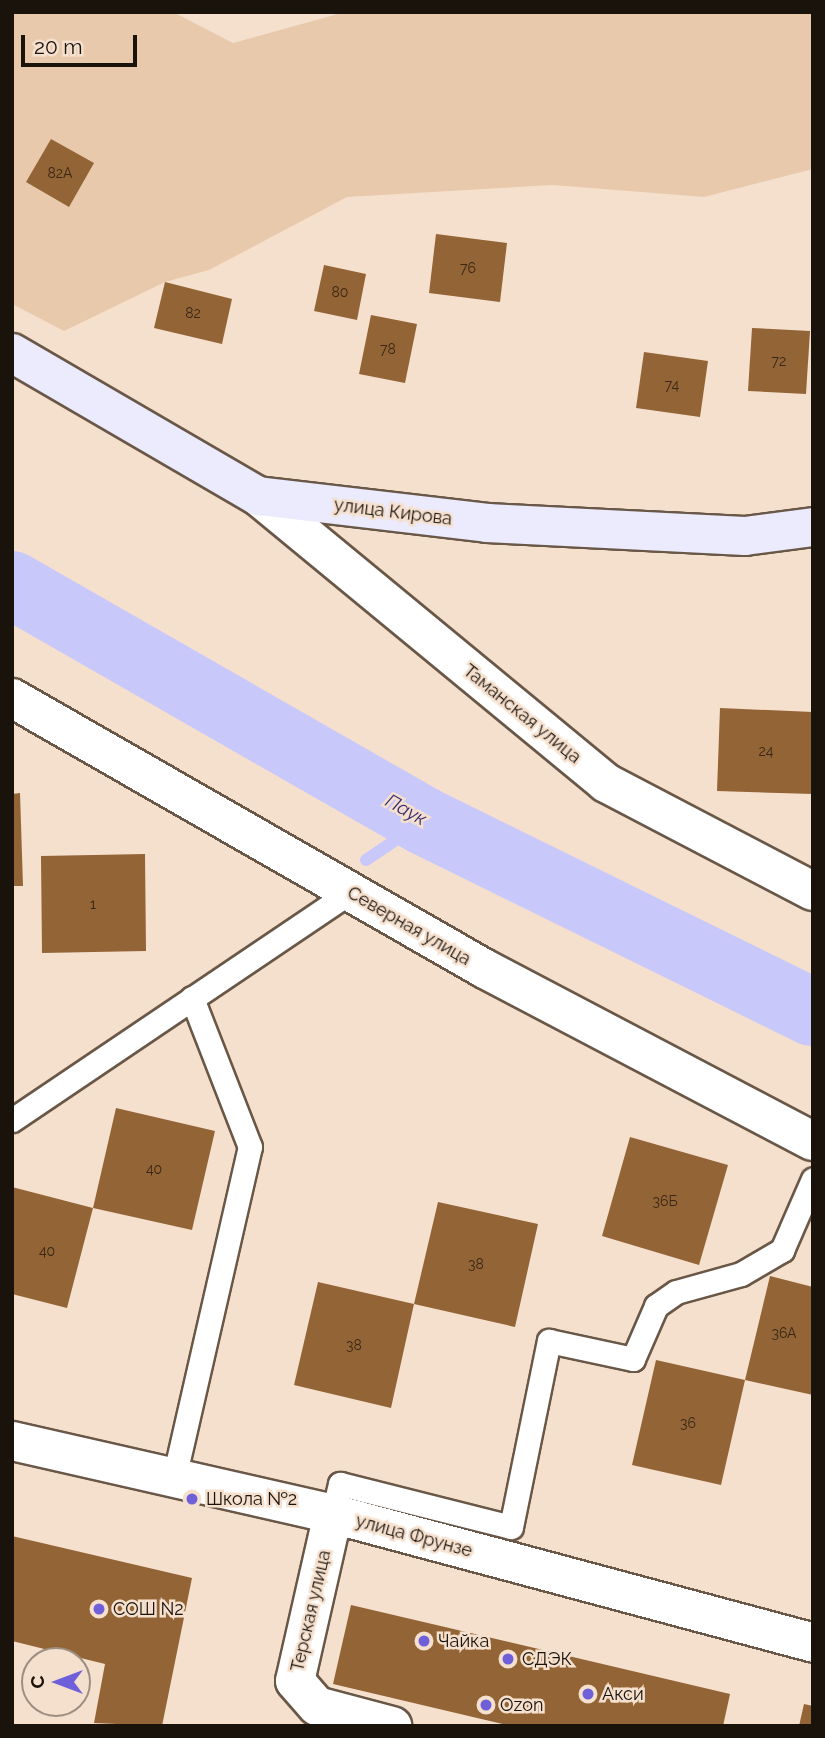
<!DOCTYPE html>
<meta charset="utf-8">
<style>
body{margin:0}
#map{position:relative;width:825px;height:1738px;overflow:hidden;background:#f5e0ce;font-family:Raleway,sans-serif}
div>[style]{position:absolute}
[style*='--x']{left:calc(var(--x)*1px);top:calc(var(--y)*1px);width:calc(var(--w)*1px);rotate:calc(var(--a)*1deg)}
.green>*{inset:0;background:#e9c9ac}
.stream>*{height:12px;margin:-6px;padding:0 6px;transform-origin:6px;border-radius:6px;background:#c8c8fa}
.river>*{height:68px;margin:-34px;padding:0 34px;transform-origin:34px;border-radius:34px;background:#c8c8fa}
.building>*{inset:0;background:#936436}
.roads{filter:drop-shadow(2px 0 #695747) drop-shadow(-2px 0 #695747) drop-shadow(0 2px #695747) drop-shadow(0 -2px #695747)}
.service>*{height:23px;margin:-11.5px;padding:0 11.5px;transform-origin:11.5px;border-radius:11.5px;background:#fff}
.minor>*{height:38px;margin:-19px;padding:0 19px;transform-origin:19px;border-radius:19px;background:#fff}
.tertiary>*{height:38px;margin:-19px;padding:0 19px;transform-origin:19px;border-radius:19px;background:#fff}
.secondary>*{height:38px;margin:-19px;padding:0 19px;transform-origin:19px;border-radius:19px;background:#ebebfd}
.dots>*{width:19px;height:19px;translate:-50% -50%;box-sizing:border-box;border:4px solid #f5e0ce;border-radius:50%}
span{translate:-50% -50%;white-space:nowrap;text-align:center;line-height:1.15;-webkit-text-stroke:5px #f5e0ce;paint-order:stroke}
.number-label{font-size:14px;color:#382716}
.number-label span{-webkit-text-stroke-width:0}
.street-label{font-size:18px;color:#1a130c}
.poi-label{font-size:18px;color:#1a130c}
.left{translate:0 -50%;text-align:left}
.water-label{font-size:19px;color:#362d73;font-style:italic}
.frame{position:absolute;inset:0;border:14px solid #1a130c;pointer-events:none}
.north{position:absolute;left:21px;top:1647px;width:70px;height:70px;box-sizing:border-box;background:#f5e0ce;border:2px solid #9d8e80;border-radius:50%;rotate:270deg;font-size:19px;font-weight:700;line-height:28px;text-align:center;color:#1a130c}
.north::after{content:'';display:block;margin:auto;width:24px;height:32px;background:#6f60da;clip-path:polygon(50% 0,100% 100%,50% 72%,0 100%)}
.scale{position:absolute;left:21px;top:35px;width:116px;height:32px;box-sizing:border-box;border:4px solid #1a130c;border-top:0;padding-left:9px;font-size:21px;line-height:24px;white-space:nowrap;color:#1a130c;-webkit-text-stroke:5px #f5e0ce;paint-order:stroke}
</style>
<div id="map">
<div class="green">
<i style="clip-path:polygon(12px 12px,173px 12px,233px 43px,345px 12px,813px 12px,813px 169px,704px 197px,553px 185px,347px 197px,209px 270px,165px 282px,64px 331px,12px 304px)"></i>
</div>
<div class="stream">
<i style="--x:366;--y:860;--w:70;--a:-33.9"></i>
</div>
<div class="river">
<i style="--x:12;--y:585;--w:475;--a:29.8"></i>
<i style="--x:424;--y:821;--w:433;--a:26.2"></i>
</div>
<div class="building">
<i style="clip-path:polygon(51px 139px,94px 163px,69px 207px,26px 182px)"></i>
<i style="clip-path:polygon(436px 234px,507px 243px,500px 302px,429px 293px)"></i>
<i style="clip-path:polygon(324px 265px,366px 274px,357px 320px,314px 311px)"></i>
<i style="clip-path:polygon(165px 282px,232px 299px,222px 344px,154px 328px)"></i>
<i style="clip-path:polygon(371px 315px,417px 324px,405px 383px,359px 374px)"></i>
<i style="clip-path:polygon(752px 328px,810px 331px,806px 394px,748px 391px)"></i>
<i style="clip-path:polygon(644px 352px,708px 361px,700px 417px,636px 408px)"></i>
<i style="clip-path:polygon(720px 708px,813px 712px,813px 794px,717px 791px)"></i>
<i style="clip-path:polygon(20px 793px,23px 886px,12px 886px,12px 794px)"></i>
<i style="clip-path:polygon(145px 854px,146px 951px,42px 953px,41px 856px)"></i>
<i style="clip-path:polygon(116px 1108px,215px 1131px,192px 1230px,93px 1208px,67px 1308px,12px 1294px,12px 1187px,93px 1208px)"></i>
<i style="clip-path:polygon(630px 1137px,728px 1165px,699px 1265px,602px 1236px)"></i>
<i style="clip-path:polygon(438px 1202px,538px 1224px,515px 1327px,414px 1304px,391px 1408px,294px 1385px,318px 1282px,414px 1304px)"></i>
<i style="clip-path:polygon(770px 1276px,813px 1287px,813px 1395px,745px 1380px)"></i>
<i style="clip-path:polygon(656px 1360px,745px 1380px,721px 1485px,632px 1465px)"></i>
<i style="clip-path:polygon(12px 1536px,192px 1578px,162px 1726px,94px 1723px,105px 1664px,12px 1641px)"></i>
<i style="clip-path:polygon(351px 1605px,730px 1694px,723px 1726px,511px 1726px,333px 1684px)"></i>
<i style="clip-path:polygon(804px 1704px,813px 1706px,813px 1726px,799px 1726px)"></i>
</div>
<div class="roads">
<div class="service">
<i style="--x:12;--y:1120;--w:408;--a:-34"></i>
<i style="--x:174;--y:1478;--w:340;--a:-77.1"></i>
<i style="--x:250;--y:1147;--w:160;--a:-111.3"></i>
<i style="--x:333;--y:1514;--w:31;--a:-77"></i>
<i style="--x:340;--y:1484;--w:176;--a:14.1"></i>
<i style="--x:511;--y:1527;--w:190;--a:-78.5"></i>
<i style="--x:549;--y:1341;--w:86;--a:12.1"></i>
<i style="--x:633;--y:1359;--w:58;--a:-66.5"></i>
<i style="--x:656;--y:1306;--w:24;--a:-35"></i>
<i style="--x:676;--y:1292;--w:67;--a:-15.5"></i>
<i style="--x:741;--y:1274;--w:48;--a:-30.3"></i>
<i style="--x:782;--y:1250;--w:77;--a:-66.4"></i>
</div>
<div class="minor">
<i style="--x:258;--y:496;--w:451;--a:39.5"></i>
<i style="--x:606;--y:783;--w:233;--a:27.6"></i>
<i style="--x:12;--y:698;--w:545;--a:29.81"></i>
<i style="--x:485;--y:969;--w:370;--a:27.7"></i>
<i style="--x:333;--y:1514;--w:171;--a:102.8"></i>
<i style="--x:295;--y:1681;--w:33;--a:49"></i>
<i style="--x:317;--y:1706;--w:78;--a:14.9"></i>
</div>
<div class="tertiary">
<i style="--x:12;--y:1441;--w:329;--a:12.8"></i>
<i style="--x:333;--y:1514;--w:497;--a:15"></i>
</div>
<div class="secondary">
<i style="--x:12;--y:353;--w:285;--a:30.2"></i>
<i style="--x:258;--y:496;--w:231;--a:6.7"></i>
<i style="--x:487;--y:523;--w:258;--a:2.9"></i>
<i style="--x:745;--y:536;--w:69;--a:-7.5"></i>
</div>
</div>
<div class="dots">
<i style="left:192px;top:1499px;background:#6f60da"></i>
<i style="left:99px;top:1609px;background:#6f60da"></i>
<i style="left:424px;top:1641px;background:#6f60da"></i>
<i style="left:508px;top:1659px;background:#6f60da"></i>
<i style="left:588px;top:1694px;background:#6f60da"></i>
<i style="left:486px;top:1705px;background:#6f60da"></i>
</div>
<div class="number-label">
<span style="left:60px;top:173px">82А</span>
<span style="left:468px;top:268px">76</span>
<span style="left:340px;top:292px">80</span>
<span style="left:193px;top:313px">82</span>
<span style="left:388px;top:349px">78</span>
<span style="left:779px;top:361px">72</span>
<span style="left:672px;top:385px">74</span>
<span style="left:766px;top:751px">24</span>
<span style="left:93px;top:904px">1</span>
<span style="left:154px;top:1169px">40</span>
<span style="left:665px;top:1201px">36Б</span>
<span style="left:47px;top:1251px">40</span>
<span style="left:476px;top:1264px">38</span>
<span style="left:784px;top:1333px">36А</span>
<span style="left:354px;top:1345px">38</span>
<span style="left:688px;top:1423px">36</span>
</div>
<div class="street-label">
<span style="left:393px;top:512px;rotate:7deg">улица Кирова</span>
<span style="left:522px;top:714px;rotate:39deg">Таманская улица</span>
<span style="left:409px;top:926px;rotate:30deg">Северная улица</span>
<span style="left:414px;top:1536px;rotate:15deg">улица Фрунзе</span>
<span style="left:311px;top:1611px;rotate:-77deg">Терская улица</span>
</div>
<div class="poi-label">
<span class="left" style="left:206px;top:1499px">Школа №2</span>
<span class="left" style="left:113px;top:1609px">СОШ N2</span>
<span class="left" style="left:438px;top:1641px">Чайка</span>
<span class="left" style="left:522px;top:1659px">СДЭК</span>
<span class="left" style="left:602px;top:1694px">Акси</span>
<span class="left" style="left:500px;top:1705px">Ozon</span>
</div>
<div class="water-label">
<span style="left:406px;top:810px;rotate:29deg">Паук</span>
</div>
<div class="frame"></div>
<div class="north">С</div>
<div class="scale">20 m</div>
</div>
